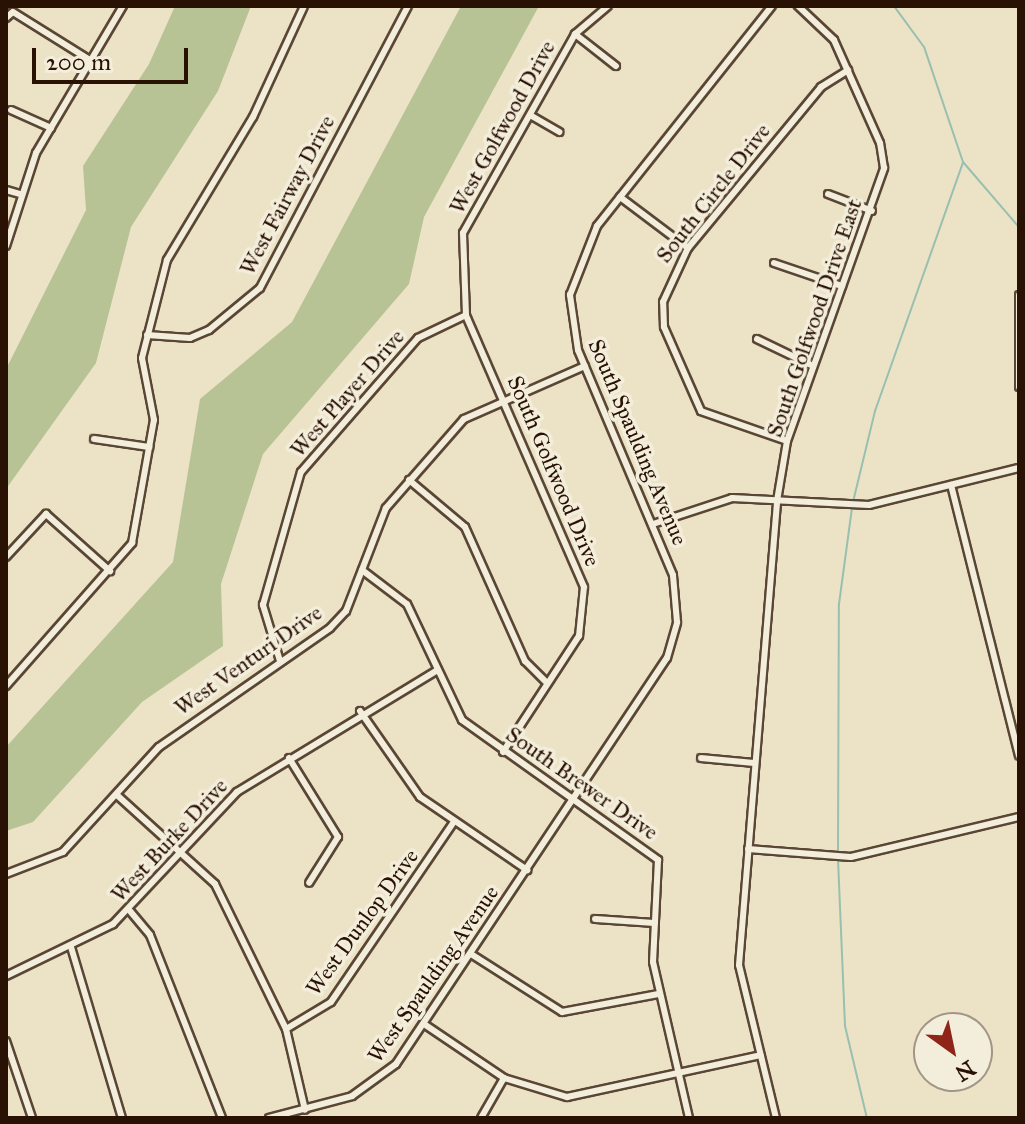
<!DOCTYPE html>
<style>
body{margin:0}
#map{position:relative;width:1025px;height:1124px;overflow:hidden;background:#ece3c7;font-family:"IM FELL Great Primer",serif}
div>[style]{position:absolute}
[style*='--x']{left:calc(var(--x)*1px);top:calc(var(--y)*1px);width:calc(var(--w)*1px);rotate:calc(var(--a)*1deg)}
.green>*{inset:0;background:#b8c395}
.stream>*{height:2px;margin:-1px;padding:0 1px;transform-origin:1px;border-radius:1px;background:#99bfb0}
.roads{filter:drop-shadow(2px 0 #5a4634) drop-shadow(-2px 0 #5a4634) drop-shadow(0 2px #5a4634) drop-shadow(0 -2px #5a4634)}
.minor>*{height:6px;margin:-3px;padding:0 3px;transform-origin:3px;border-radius:3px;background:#f3eddb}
span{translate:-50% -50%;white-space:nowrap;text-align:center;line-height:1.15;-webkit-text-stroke:7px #f3eddb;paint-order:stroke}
.street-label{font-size:22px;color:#291103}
.frame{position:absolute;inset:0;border:8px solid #291103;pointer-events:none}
.north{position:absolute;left:913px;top:1012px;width:80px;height:80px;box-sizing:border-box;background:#f3eddb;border:2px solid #a29585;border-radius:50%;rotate:147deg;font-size:22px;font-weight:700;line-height:32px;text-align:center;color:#291103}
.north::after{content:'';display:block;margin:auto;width:28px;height:36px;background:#8f2418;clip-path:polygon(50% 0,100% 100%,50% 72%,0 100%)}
.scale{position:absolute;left:32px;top:48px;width:156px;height:36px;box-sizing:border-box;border:4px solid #291103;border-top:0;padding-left:10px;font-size:24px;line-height:28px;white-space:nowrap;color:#291103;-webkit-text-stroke:6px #f3eddb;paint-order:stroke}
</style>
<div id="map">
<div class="green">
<i style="clip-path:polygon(175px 6px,251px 6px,218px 91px,131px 227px,96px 363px,6px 489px,6px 369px,86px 210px,83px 166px,149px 64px)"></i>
<i style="clip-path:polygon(461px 6px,539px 6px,424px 217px,409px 284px,263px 454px,221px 584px,223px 646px,142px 702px,33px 822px,6px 831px,6px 747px,173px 562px,200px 399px,292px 322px)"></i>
</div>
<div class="stream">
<i style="--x:963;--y:162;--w:86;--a:49.3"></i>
<i style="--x:853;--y:502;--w:94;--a:-76.4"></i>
<i style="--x:875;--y:411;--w:264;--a:-70.5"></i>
<i style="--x:963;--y:162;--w:121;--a:-108.7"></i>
<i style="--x:924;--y:47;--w:51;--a:-126.2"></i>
<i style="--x:838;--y:853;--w:249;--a:-89.8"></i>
<i style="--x:839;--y:604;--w:97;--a:-82.3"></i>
<i style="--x:838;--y:859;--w:167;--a:87.6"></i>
<i style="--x:845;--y:1026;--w:95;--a:76.6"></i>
</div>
<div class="roads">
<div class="minor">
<i style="--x:6;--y:18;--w:9;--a:-41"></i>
<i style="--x:13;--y:12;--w:94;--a:32"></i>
<i style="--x:575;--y:34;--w:52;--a:38"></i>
<i style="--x:11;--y:110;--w:44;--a:24.2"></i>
<i style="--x:530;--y:115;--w:34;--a:30"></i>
<i style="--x:6;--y:190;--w:15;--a:16"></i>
<i style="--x:828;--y:194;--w:47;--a:21.1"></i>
<i style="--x:620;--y:197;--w:85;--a:36.9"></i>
<i style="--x:6;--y:246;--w:98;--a:-72.1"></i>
<i style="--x:36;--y:153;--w:171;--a:-59.4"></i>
<i style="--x:774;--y:263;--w:72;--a:18.7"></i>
<i style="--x:1019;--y:295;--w:92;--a:90"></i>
<i style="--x:147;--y:335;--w:43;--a:4"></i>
<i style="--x:190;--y:338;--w:21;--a:-23"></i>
<i style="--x:209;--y:330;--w:66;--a:-39.5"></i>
<i style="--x:260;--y:288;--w:318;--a:-62.3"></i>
<i style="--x:757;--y:339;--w:62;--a:25.7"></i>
<i style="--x:94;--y:439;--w:56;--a:8.3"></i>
<i style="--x:787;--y:441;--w:91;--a:-160.8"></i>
<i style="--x:701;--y:411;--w:92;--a:-113.8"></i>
<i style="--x:664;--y:327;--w:25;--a:-92"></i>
<i style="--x:663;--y:302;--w:60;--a:-65.2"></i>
<i style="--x:688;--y:248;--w:209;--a:-50.4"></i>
<i style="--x:821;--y:87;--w:32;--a:-32"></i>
<i style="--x:409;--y:480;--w:73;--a:40"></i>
<i style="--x:465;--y:527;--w:147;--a:65.9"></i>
<i style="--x:525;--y:661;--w:30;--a:45"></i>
<i style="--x:951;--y:485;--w:279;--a:75.9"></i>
<i style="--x:653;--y:524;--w:83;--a:-18.2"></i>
<i style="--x:732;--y:498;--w:137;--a:2.9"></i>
<i style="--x:869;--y:505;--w:154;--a:-13.9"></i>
<i style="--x:6;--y:557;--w:59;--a:-47.1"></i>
<i style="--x:46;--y:514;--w:86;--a:41.7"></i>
<i style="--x:362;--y:570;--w:56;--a:37.1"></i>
<i style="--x:407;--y:604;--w:128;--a:64.6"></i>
<i style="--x:462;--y:720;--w:241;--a:35.5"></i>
<i style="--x:658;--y:860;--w:102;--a:92.8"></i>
<i style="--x:653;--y:962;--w:160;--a:77"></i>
<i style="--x:280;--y:661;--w:59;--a:-106.9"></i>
<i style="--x:263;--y:605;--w:138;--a:-74.1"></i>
<i style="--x:301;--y:472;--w:178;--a:-48.9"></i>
<i style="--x:418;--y:338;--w:53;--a:-25.6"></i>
<i style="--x:6;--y:686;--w:191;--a:-48.6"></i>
<i style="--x:132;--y:543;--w:125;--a:-79.9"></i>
<i style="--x:154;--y:420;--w:63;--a:-101"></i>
<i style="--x:142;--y:358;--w:101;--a:-75.7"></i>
<i style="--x:167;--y:260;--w:167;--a:-59"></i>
<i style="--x:253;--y:117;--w:122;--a:-65.3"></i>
<i style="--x:360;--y:711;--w:105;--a:55.1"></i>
<i style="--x:420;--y:797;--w:130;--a:34.3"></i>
<i style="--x:503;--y:752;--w:139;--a:-56.8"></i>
<i style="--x:579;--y:636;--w:49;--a:-84.2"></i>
<i style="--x:584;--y:587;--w:296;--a:-113.5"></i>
<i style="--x:466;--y:315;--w:82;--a:-92.1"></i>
<i style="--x:463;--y:233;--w:228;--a:-60.6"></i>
<i style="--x:575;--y:34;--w:43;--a:-40.3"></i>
<i style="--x:289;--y:758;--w:93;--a:58.2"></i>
<i style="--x:338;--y:837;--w:54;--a:122.2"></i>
<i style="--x:701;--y:758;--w:53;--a:5.4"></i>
<i style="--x:118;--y:796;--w:131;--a:42.2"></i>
<i style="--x:215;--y:884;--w:161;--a:63.9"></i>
<i style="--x:286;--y:1029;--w:83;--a:76.8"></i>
<i style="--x:748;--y:849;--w:103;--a:4.4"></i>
<i style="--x:851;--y:857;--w:173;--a:-13.4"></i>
<i style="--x:6;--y:874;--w:61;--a:-21.1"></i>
<i style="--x:63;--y:852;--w:142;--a:-47.6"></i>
<i style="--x:159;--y:747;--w:208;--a:-34.8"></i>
<i style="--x:330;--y:628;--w:23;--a:-47"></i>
<i style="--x:346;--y:611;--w:110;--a:-68.8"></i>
<i style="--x:386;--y:508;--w:118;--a:-48.8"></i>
<i style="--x:464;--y:419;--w:132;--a:-23.7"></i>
<i style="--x:130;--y:911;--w:31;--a:50"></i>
<i style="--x:150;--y:935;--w:197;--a:68.5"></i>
<i style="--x:595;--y:919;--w:60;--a:3.8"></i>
<i style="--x:71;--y:947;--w:178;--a:73.4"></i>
<i style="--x:471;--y:954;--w:108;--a:32.5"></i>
<i style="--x:562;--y:1012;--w:98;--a:-10.6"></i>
<i style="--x:6;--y:976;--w:119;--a:-25.9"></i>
<i style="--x:113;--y:924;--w:181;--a:-46.8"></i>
<i style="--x:237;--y:792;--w:233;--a:-31.3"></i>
<i style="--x:424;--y:1024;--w:97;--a:34"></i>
<i style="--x:504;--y:1078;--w:66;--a:16.8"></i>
<i style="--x:567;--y:1097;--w:198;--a:-12.2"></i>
<i style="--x:286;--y:1029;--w:52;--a:-31"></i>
<i style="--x:331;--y:1002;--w:218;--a:-55.7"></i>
<i style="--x:6;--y:1041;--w:81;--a:71.3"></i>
<i style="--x:269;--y:1118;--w:86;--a:-14.8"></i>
<i style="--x:352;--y:1096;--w:54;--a:-36"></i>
<i style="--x:396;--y:1064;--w:488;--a:-56.3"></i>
<i style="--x:667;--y:658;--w:37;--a:-74"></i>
<i style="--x:677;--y:622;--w:47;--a:-94.9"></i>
<i style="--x:673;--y:575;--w:244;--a:-112.9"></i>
<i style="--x:578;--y:350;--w:56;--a:-98.3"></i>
<i style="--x:570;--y:295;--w:74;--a:-68.6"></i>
<i style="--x:597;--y:226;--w:281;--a:-51.5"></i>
<i style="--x:481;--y:1118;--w:46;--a:-60.1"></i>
<i style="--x:776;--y:1118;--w:157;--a:-103.6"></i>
<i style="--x:739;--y:965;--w:466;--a:-85.3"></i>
<i style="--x:777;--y:501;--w:61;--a:-80.5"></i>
<i style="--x:787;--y:441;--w:290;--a:-70.4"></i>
<i style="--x:884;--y:168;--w:25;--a:-99"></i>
<i style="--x:880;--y:143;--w:113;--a:-114.1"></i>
<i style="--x:834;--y:40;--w:50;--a:-136.6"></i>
</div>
</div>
<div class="street-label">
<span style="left:502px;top:127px;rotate:-61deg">West Golfwood Drive</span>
<span style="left:713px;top:193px;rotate:-52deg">South Circle Drive</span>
<span style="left:287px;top:195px;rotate:-62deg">West Fairway Drive</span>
<span style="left:814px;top:318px;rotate:-71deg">South Golfwood Drive East</span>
<span style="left:347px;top:393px;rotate:-49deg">West Player Drive</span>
<span style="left:638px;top:442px;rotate:67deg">South Spaulding Avenue</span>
<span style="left:554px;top:471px;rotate:67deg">South Golfwood Drive</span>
<span style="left:248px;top:660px;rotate:-35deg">West Venturi Drive</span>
<span style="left:582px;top:783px;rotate:35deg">South Brewer Drive</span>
<span style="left:169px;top:840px;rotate:-47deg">West Burke Drive</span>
<span style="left:362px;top:922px;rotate:-54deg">West Dunlop Drive</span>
<span style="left:433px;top:974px;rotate:-55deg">West Spaulding Avenue</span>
</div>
<div class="frame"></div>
<div class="north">N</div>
<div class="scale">200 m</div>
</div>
